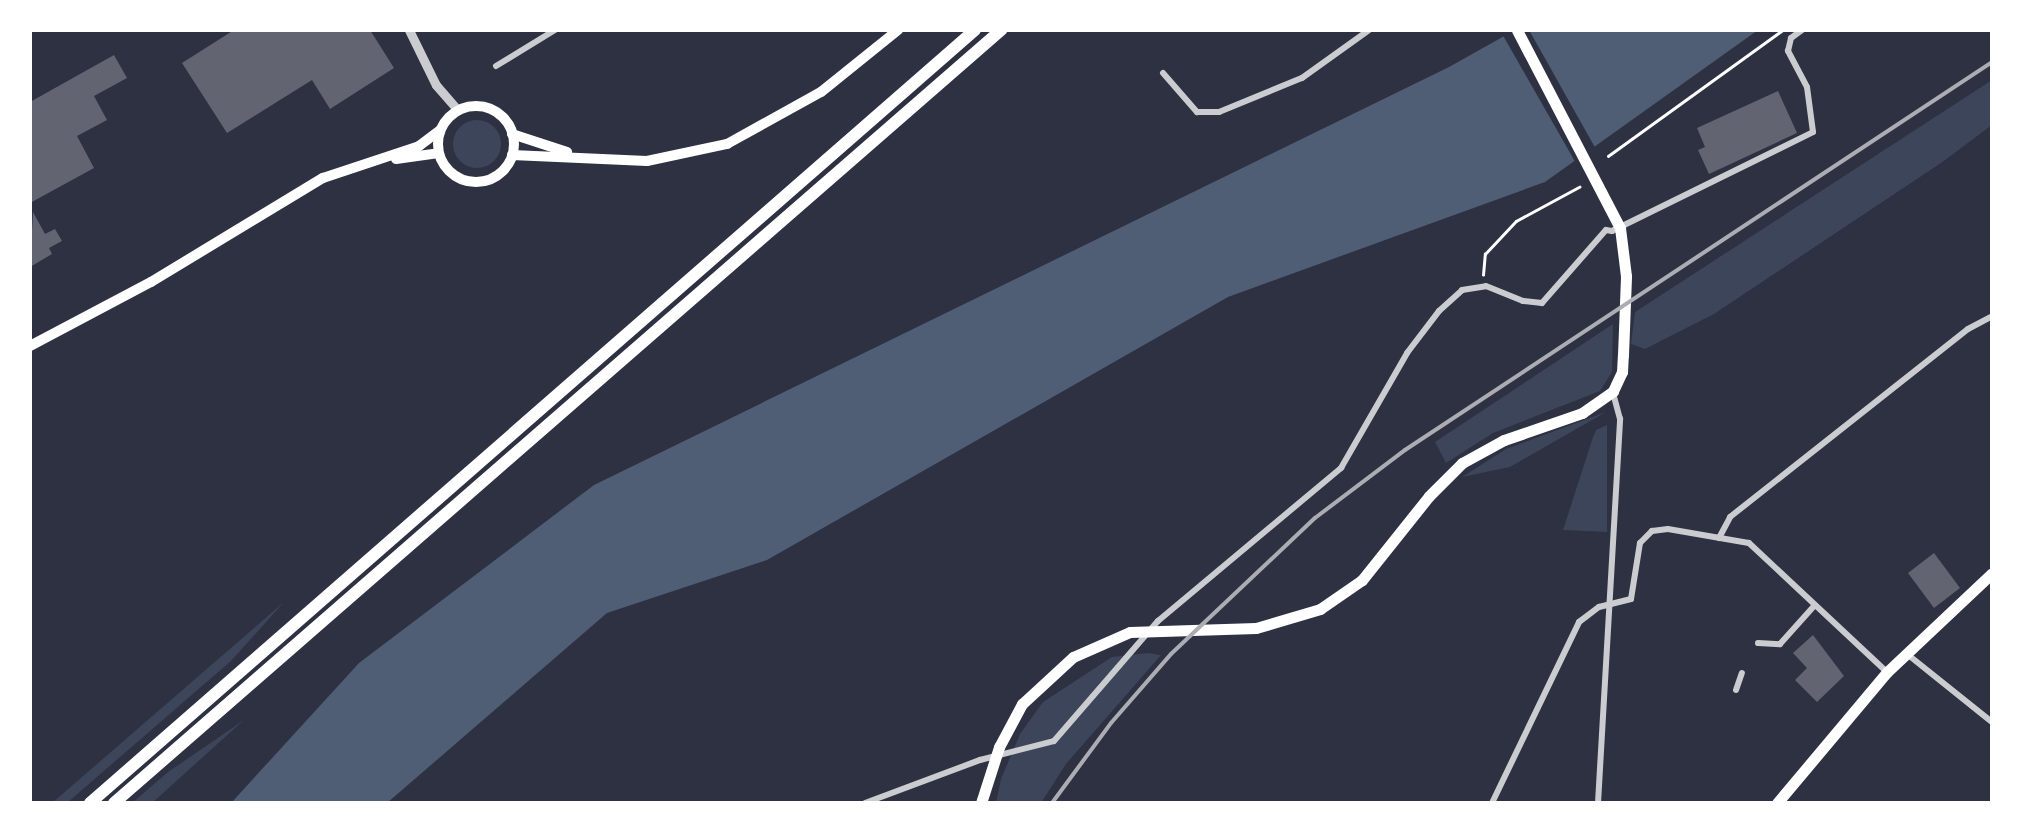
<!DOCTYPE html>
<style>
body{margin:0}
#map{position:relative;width:2022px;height:833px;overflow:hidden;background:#2d3142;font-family:Figtree,sans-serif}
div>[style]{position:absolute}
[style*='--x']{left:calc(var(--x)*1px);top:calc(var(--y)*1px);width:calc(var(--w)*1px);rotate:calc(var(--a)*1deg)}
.green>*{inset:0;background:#3c4559}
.round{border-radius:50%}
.water>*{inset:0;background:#4f5d75}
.pier>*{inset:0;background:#2d3142}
.building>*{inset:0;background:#626471}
.path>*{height:2.5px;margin:-1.25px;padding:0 1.25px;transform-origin:1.25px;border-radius:1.25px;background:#fff}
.minor>*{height:6px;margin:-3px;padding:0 3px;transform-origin:3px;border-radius:3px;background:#caccd0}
.tertiary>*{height:9px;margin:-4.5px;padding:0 4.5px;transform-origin:4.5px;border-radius:4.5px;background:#caccd0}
.secondary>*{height:10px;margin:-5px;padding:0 5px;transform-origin:5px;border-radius:5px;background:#fff}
.secondary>.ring{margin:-5px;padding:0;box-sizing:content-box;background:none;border:10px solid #fff;border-radius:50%}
.primary>*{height:11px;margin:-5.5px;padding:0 5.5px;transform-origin:5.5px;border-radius:5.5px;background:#fff}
.motorway>*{height:12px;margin:-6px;padding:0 6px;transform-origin:6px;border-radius:6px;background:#fff}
.rail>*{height:4px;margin:-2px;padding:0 2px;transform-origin:2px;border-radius:2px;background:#abadb3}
span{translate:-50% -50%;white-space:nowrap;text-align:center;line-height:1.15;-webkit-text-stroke:10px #fff;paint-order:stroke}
.frame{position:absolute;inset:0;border:32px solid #fff;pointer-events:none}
</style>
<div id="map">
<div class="green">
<i style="clip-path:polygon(1992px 80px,1992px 125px,1941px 163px,1714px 314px,1645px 349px,1631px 344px,1635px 312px)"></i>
<i class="round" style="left:453px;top:120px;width:48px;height:48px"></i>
<i style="clip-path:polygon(1613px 324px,1612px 372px,1600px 391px,1493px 433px,1446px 463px,1435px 442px)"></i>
<i style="clip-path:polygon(1606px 412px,1510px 467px,1462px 477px,1506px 449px)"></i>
<i style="clip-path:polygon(1607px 425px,1607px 532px,1563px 530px,1593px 437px,1596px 430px)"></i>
<i style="clip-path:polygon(284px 602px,231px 661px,67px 803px,52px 803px)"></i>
<i style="clip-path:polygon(1148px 653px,1161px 655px,1066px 764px,1041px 803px,996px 803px,1001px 779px,1020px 734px,1043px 702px,1112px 657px)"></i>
<i style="clip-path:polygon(244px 720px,152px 803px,132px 803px,168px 772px)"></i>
</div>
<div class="water">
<i style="clip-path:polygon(1515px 30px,1758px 30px,1545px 182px,1228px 297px,767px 560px,607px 613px,387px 803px,231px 803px,359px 663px,594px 485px,1449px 67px)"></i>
</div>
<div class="pier">
<i style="clip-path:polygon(1505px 30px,1529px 30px,1597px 151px,1577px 165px,1501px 32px)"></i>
</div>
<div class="building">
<i style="clip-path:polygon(234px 30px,370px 30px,394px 68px,330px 109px,312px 80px,227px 133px,182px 63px)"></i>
<i style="clip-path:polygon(114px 55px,127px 78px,94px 96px,107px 120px,77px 136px,94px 168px,30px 203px,30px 102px)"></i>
<i style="clip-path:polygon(1778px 91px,1797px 133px,1709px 174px,1698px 150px,1705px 147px,1697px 128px)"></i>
<i style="clip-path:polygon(33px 212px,45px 234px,55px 229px,62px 241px,49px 248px,52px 254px,30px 267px)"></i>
<i style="clip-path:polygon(1934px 553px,1960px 588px,1934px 608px,1908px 573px)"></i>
<i style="clip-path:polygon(1813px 635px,1844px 676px,1817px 702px,1795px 680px,1807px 668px,1793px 653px)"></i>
</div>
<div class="path">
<i style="--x:1608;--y:156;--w:216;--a:-35.8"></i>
<i style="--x:1483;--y:275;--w:21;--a:-85"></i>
<i style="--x:1485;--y:254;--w:45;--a:-46.8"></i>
<i style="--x:1516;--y:221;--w:72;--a:-28.4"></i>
</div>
<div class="minor">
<i style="--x:496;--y:66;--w:69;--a:-31.4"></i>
<i style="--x:1163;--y:73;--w:52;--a:48.9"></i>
<i style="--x:1197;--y:112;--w:22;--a:0"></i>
<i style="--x:1219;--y:112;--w:90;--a:-22.3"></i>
<i style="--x:1302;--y:78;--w:82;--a:-35.6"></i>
<i style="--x:1719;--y:538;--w:24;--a:-62"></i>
<i style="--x:1730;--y:517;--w:303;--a:-38.3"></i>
<i style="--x:1968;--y:329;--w:27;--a:-28"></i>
<i style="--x:1758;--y:643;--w:22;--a:3"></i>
<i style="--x:1780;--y:644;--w:52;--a:-48.1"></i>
<i style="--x:1907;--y:654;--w:109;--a:38.7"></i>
<i style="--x:1736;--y:690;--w:18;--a:-71"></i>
<i style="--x:865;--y:803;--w:123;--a:-20.5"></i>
<i style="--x:980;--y:760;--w:76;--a:-14.4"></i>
<i style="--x:1054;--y:741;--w:159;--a:-49.1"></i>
<i style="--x:1158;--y:621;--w:239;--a:-39.9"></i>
<i style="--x:1341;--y:468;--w:133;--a:-60.1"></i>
<i style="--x:1407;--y:353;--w:53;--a:-52.7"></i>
<i style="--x:1439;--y:311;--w:31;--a:-42"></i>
<i style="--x:1462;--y:290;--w:24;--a:-9"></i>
<i style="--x:1486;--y:286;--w:40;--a:22"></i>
<i style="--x:1523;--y:301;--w:19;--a:6"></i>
<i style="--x:1542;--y:303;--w:97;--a:-48.8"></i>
<i style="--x:1606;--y:230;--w:6;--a:9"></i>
<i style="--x:1612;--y:231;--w:224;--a:-26.2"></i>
<i style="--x:1813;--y:132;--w:45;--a:-97.6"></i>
<i style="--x:1807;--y:87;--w:41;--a:-117.8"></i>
<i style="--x:1788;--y:51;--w:13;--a:-77"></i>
<i style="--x:1791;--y:38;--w:14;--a:-36"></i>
<i style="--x:1492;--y:803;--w:201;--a:-64.3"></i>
<i style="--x:1579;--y:622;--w:25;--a:-37"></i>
<i style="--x:1599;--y:607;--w:33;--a:-14"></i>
<i style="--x:1631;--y:599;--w:57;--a:-80.9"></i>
<i style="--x:1640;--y:543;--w:17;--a:-45"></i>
<i style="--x:1652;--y:531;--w:16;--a:-7"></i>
<i style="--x:1668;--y:529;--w:82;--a:9.8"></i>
<i style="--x:1749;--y:543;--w:187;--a:43.1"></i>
<i style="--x:1598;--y:803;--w:385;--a:-86.7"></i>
<i style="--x:1620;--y:419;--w:28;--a:-105"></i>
</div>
<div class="tertiary">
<i style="--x:409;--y:30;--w:61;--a:63.9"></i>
<i style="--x:436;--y:85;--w:33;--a:49"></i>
</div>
<div class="secondary">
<i class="ring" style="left:438px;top:106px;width:66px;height:66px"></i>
<i style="--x:512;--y:134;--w:58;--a:18.1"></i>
<i style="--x:512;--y:155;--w:135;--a:2.5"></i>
<i style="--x:647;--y:161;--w:82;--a:-12"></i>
<i style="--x:727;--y:144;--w:107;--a:-29"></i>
<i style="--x:821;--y:92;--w:99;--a:-38.8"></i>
<i style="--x:396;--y:159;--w:43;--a:-7.9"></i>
<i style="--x:30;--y:346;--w:137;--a:-27.9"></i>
<i style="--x:151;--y:282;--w:201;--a:-31.2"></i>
<i style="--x:323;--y:178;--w:101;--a:-18.4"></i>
<i style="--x:419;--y:146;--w:25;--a:-37"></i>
</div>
<div class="primary">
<i style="--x:981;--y:803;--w:59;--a:-72.2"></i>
<i style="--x:999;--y:747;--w:49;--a:-61.9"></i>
<i style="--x:1022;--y:704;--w:69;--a:-42.7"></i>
<i style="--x:1073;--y:657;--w:62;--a:-23.7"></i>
<i style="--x:1130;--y:632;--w:126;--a:-1.8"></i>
<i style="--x:1256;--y:628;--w:67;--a:-16.5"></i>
<i style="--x:1320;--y:609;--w:51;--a:-34.6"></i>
<i style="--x:1362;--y:580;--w:107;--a:-51.4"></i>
<i style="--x:1429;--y:496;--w:47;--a:-45"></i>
<i style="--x:1462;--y:463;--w:48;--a:-28.7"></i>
<i style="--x:1504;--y:440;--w:83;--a:-19.1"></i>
<i style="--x:1582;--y:413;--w:38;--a:-35"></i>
<i style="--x:1613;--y:391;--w:21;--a:-65"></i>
<i style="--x:1622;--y:372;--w:17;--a:-87"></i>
<i style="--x:1623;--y:355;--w:79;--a:-87.8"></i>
<i style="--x:1626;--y:276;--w:48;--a:-97.1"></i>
<i style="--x:1620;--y:228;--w:223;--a:-117.5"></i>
<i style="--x:1777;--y:803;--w:171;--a:-50"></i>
<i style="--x:1887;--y:672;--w:144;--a:-43.3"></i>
</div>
<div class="motorway">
<i style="--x:90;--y:803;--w:1175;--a:-41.14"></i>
<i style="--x:114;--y:803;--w:1177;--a:-41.07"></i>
</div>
<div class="rail">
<i style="--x:1052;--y:803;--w:99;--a:-53.6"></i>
<i style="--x:1111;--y:723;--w:91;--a:-49"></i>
<i style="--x:1171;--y:654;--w:198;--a:-43.4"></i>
<i style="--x:1315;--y:518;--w:113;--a:-37.1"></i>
<i style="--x:1405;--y:450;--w:704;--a:-33.46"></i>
</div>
<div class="frame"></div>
</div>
